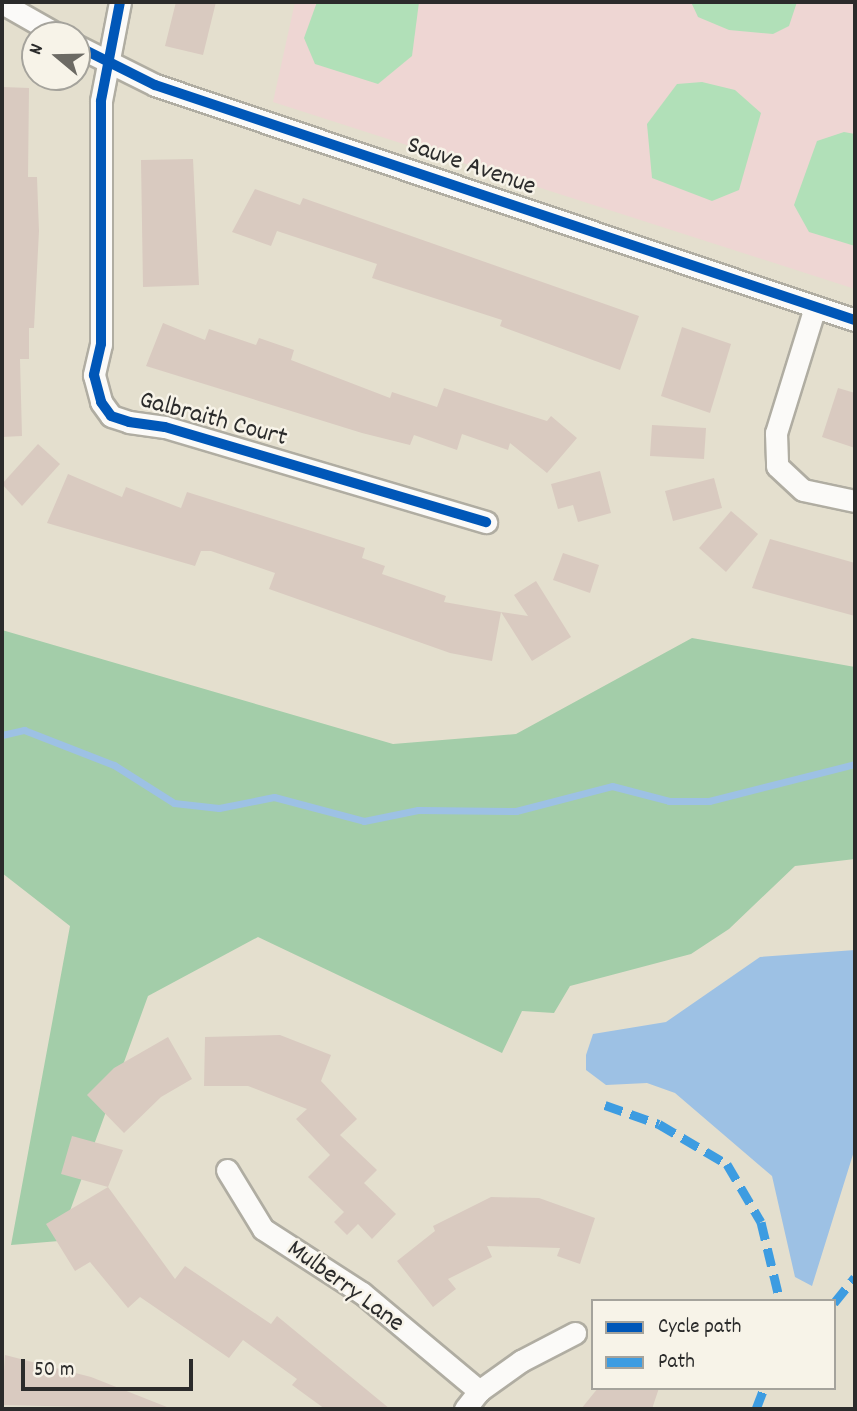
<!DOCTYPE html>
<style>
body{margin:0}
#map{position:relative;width:857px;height:1411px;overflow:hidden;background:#e4dfce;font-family:Dekko,sans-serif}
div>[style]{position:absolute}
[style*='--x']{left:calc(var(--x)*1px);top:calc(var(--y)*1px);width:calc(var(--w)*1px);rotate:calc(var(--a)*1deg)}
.built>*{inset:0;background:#eed6d3}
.green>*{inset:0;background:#b1e0b8}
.forest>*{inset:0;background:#a3cda9}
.water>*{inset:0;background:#9dc1e4}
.stream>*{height:7px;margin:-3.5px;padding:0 3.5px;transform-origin:3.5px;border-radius:3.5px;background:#9dc1e4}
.building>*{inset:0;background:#d9cac0}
.roads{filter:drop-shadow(2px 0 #b0ada2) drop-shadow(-2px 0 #b0ada2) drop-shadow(0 2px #b0ada2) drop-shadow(0 -2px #b0ada2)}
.street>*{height:21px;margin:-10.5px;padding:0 10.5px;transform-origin:10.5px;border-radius:10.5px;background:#fbfaf8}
.quiet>*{height:9px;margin-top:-4.5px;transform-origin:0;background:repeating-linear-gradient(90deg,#3d9ce1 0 18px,transparent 0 27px)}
.cycleway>*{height:10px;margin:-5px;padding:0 5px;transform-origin:5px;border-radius:5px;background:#0057b8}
span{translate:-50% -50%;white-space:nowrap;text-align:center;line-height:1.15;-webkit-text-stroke:5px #f7f3e8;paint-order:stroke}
.street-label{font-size:26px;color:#2b2b2b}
.frame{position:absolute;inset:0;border:4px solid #2b2b2b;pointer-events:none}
.legend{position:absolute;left:591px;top:1299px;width:245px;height:91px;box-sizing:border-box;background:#f7f3e8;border:2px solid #a5a39c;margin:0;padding:9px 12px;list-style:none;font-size:21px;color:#2b2b2b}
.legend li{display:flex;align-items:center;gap:14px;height:35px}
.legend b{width:35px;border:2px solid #a5a39c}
.north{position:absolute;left:21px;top:21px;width:70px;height:70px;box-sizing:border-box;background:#f7f3e8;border:2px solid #a5a39c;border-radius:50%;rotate:289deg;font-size:19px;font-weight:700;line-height:28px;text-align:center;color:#2b2b2b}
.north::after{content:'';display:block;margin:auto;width:24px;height:32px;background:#6c6a64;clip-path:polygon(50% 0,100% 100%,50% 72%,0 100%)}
.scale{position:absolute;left:21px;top:1359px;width:172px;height:32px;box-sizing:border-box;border:4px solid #2b2b2b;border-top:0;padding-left:9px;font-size:21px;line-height:24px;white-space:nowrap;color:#2b2b2b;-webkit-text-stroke:5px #f7f3e8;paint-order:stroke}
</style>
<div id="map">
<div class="built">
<i style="clip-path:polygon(295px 2px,855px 2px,855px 289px,273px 102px)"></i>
</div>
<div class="green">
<i style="clip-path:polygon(317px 2px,419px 2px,412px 56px,378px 84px,315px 64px,304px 38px)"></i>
<i style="clip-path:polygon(691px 2px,797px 2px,789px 26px,773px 34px,729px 30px,698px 17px)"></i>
<i style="clip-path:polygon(702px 82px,735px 90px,761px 113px,739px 190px,712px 201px,652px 178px,647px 124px,677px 84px)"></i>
<i style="clip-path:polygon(844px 132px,855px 134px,855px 246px,809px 232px,794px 205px,817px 141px)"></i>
</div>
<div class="forest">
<i style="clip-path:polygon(2px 630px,393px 744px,516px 734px,692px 638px,855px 667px,855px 859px,795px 866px,729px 929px,691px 954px,570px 986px,554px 1013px,522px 1011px,502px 1053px,258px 937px,148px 996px,59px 1241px,11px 1245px,70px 926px,2px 873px)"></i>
</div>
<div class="water">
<i style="clip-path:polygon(855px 950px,855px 1148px,812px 1286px,795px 1277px,772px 1176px,675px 1093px,647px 1083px,606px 1085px,586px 1070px,586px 1055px,593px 1034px,666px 1022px,760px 957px)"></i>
</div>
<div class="stream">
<i style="--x:2;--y:735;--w:23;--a:-13"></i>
<i style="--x:24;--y:730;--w:97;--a:21.3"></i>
<i style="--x:114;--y:765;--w:71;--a:32.3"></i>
<i style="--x:174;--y:803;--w:45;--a:6.3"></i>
<i style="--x:219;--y:808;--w:56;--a:-11.3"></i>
<i style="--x:274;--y:797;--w:93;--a:14.9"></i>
<i style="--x:364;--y:821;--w:55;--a:-11.5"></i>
<i style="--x:418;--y:810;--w:98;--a:0.6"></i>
<i style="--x:516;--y:811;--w:99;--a:-14.6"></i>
<i style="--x:612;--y:786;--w:59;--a:14.7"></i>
<i style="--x:669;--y:801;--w:40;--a:0"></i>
<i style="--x:709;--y:801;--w:151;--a:-14.2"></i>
</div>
<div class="building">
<i style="clip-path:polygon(176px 2px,216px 2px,203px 55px,165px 46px)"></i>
<i style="clip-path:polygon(2px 87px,29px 88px,28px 177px,37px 177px,39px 231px,34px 328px,29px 328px,29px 359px,20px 359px,22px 436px,2px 437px)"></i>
<i style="clip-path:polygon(193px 159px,199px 285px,143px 287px,141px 160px)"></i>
<i style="clip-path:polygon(255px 189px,300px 205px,303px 198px,639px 316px,620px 370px,500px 326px,502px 320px,372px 278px,377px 264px,277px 231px,271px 246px,232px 232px)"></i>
<i style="clip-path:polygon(163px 323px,205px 340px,209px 329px,256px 345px,259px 338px,294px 350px,291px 360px,390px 398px,392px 392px,437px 407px,444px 388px,547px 421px,551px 416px,577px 438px,547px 473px,510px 443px,508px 450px,462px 434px,457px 450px,414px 435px,410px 445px,362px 433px,146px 366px)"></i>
<i style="clip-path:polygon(682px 327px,731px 344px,710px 413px,661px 396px)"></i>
<i style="clip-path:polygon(838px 388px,855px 393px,855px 448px,822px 437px)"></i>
<i style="clip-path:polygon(652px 425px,706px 428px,704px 459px,650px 456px)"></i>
<i style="clip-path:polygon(38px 444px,60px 464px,22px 506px,2px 484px)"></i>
<i style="clip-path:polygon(600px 471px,611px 513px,578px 522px,573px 505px,558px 509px,551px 484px)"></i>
<i style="clip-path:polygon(68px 474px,122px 497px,126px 487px,181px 508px,187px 492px,365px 548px,362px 558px,385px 566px,382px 574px,446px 596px,444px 602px,501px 612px,492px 661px,450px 653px,269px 589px,275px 573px,211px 551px,201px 551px,195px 566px,47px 523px)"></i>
<i style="clip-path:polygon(714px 478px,722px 508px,673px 521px,665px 491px)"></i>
<i style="clip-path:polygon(731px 511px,758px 534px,726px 572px,699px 548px)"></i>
<i style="clip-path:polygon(770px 539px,855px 563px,855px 616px,752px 588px)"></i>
<i style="clip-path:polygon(563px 553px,599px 565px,590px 593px,553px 580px)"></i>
<i style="clip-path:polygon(536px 581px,571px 637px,532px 661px,501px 612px,528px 616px,514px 595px)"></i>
<i style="clip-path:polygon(280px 1035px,331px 1055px,321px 1081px,357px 1119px,340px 1135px,377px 1170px,364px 1183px,396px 1214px,372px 1239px,358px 1224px,347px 1235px,334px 1222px,344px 1212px,308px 1177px,330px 1155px,296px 1119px,307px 1109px,248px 1086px,204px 1086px,205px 1037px)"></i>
<i style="clip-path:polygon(168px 1037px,192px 1079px,161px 1097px,124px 1133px,87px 1095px,114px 1068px)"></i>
<i style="clip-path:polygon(72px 1136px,123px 1150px,108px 1187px,175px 1279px,185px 1266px,271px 1324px,277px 1316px,390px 1409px,325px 1409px,292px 1385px,297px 1379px,243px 1340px,229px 1358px,140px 1297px,128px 1308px,90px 1262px,75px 1271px,46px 1224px,108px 1187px,61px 1174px)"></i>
<i style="clip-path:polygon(491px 1197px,539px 1198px,595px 1218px,580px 1264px,557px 1256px,560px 1248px,487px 1246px,492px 1257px,448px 1279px,456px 1289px,433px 1307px,397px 1261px,435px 1231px,433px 1226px)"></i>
<i style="clip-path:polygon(5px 1355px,91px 1377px,172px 1409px,2px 1405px)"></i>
<i style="clip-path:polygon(598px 1388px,659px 1388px,652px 1409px,581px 1409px)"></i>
</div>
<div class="roads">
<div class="street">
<i style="--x:120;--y:2;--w:101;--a:100.9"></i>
<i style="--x:101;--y:101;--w:243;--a:90"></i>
<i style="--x:101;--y:344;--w:32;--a:103"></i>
<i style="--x:94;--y:375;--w:28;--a:75"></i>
<i style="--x:101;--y:402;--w:17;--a:54"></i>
<i style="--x:111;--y:416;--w:19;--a:18"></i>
<i style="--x:129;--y:422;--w:36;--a:8"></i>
<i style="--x:165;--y:427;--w:335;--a:16.5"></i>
<i style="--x:2;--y:3;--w:64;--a:29.7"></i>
<i style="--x:77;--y:46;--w:87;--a:26.6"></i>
<i style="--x:155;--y:85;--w:738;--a:18.56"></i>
<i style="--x:815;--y:307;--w:132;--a:107.2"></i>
<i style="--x:776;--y:433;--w:33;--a:88"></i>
<i style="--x:777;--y:466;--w:35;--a:43"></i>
<i style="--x:803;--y:490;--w:53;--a:11.9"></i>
<i style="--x:227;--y:1170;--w:69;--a:58.6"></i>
<i style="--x:263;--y:1229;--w:118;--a:32.9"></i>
<i style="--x:362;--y:1293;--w:153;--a:39.9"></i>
<i style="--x:465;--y:1409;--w:23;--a:-52"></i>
<i style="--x:479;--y:1391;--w:52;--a:-35.5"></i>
<i style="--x:521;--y:1361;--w:61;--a:-27.4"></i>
</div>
</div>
<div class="quiet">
<i style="--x:605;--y:1105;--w:57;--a:19.4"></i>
<i style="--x:659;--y:1124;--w:79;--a:30.5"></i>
<i style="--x:727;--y:1164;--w:67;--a:59.6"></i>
<i style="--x:761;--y:1222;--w:81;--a:76.5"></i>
<i style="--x:834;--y:1303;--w:33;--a:-51"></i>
<i style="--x:756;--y:1409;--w:22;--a:-69"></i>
</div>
<div class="cycleway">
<i style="--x:120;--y:2;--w:101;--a:100.9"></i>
<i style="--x:101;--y:101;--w:243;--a:90"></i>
<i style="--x:101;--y:344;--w:32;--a:103"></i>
<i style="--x:94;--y:375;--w:28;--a:75"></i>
<i style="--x:101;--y:402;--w:17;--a:54"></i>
<i style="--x:111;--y:416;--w:19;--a:18"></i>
<i style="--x:129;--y:422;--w:36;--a:8"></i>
<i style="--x:165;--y:427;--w:335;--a:16.5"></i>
<i style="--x:77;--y:46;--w:87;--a:26.6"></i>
<i style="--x:155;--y:85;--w:738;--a:18.56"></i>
</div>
<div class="street-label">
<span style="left:471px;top:167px;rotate:19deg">Sauve Avenue</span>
<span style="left:213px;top:420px;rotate:15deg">Galbraith Court</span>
<span style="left:345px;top:1287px;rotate:36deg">Mulberry Lane</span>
</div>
<div class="frame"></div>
<ul class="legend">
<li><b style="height:9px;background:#0057b8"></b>Cycle path</li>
<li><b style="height:9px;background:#3d9ce1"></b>Path</li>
</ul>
<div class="north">N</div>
<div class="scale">50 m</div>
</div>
